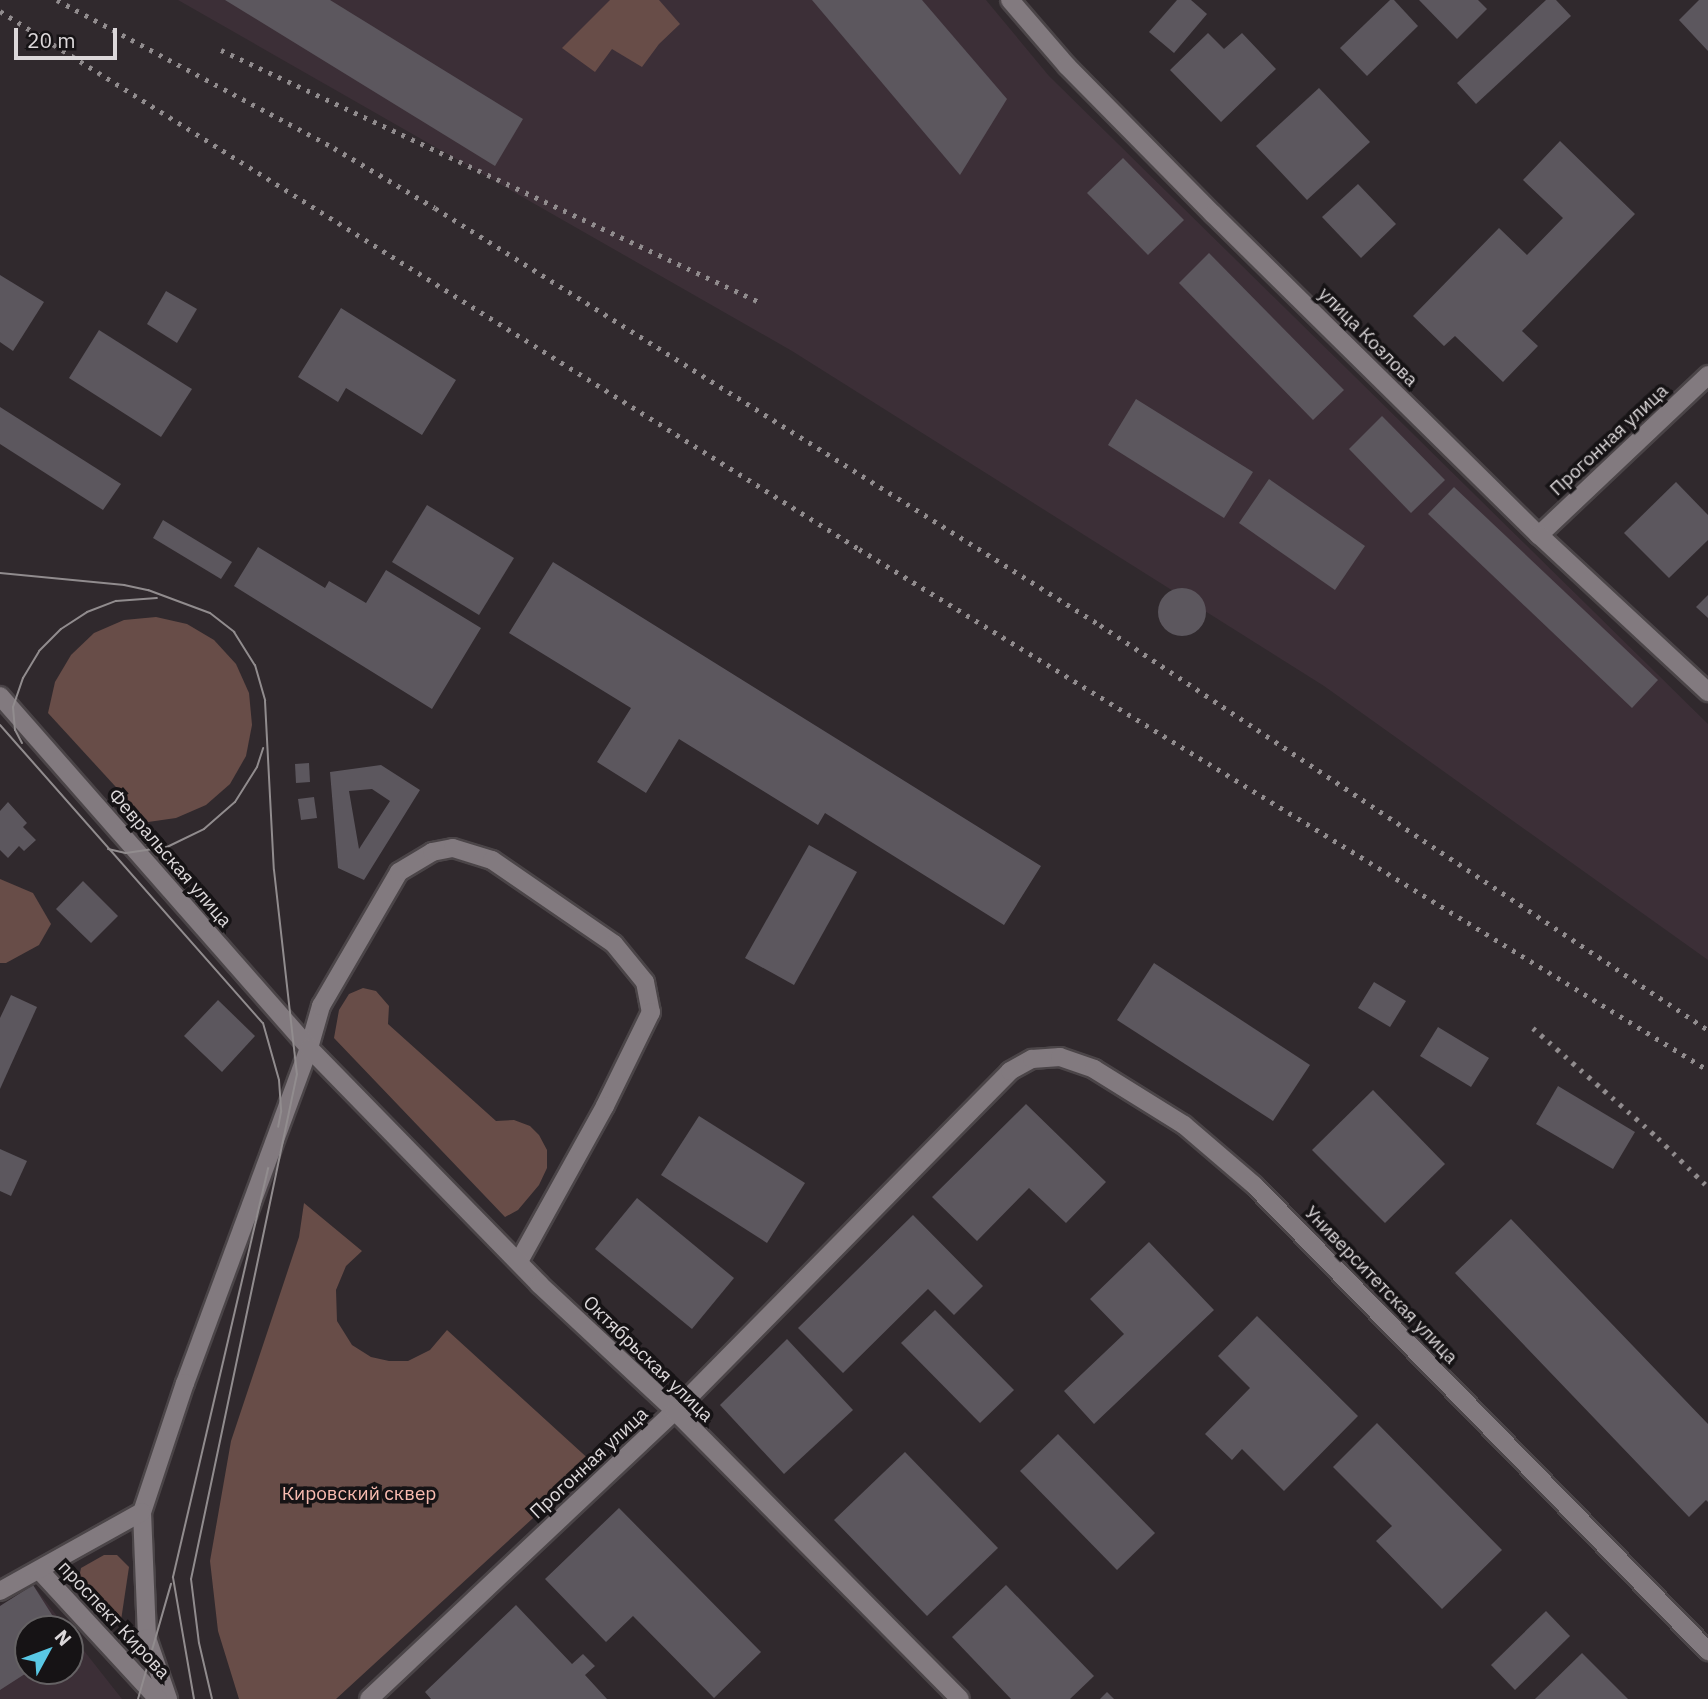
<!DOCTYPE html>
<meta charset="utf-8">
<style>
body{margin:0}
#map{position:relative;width:1708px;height:1699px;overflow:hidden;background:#30292d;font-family:"IBM Plex Sans",sans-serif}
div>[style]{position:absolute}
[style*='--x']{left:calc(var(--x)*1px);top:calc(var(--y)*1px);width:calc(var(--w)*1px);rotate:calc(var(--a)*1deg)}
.built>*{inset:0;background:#3c2f37}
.green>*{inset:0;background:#684d48}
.building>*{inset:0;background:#5c575e}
.round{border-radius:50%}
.roads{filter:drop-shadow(2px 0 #4b4548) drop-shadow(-2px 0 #4b4548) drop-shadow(0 2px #4b4548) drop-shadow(0 -2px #4b4548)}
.lane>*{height:18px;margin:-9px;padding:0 9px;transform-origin:9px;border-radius:9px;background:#827a7f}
.street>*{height:18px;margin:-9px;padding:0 9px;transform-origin:9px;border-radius:9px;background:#827a7f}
.secondary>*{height:18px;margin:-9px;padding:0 9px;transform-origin:9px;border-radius:9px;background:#827a7f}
.tram>*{height:2px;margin:-1px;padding:0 1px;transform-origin:1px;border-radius:1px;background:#918c8e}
.rail>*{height:5px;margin-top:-2.5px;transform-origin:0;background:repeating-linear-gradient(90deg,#918c8e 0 3.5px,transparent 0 10.5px)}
span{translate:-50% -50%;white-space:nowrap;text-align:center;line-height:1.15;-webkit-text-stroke:7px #161315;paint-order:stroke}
.street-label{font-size:19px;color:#dcd8da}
.park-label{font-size:19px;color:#fabcb1}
.north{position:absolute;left:14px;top:1615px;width:70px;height:70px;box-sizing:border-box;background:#161315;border:2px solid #656264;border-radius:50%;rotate:49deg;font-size:19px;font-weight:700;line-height:28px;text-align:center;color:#dcd8da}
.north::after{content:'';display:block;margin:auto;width:24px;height:32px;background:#59c8e5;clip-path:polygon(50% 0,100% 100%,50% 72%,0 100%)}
.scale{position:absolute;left:14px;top:28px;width:103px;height:32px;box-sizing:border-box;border:4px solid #dcd8da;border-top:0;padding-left:9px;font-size:21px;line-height:24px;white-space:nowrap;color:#dcd8da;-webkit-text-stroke:5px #161315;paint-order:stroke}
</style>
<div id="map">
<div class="built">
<i style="clip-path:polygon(178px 0,986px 0,1049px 76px,1708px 724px,1708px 960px,1324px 686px,792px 351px)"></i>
<i style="clip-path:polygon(33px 1585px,67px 1629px,28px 1629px,28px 1671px,70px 1671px,70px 1633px,122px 1699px,0 1699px,0 1606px)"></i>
</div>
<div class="green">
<i style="clip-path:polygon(610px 0,659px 0,680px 24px,659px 44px,642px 67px,612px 49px,595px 72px,562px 48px)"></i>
<i style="clip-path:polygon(156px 617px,187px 624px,214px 640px,236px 664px,249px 693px,252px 725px,246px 756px,230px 784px,206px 805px,176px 818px,148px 822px,48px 713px,55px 682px,71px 655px,94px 633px,124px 620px)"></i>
<i style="clip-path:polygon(0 879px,33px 893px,51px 924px,39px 945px,6px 963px,0 963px)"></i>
<i style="clip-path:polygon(363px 988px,376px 991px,389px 1006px,388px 1024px,496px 1121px,514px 1120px,530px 1126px,539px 1135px,547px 1150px,547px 1168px,539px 1185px,518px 1210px,505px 1217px,334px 1038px,339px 1010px,349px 994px)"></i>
<i style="clip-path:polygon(304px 1203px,362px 1251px,346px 1266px,336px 1290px,337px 1321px,352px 1345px,371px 1357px,389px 1361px,408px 1361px,430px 1350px,447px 1330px,593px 1463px,336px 1699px,239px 1699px,218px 1631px,210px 1561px,231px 1441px,299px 1237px)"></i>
<i style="clip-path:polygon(104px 1555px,117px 1555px,129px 1567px,120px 1627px,78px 1583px,81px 1568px)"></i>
</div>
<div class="building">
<i style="clip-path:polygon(225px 0,330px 0,523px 119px,495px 166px)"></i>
<i style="clip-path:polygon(812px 0,922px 0,1007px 99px,960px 175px)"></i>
<i style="clip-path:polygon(1177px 0,1191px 0,1207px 14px,1174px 53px,1149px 32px)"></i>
<i style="clip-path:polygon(1390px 0,1394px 0,1418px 26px,1367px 76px,1340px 48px)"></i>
<i style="clip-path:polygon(1419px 0,1478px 0,1487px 9px,1457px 39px)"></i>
<i style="clip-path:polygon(1546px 0,1556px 0,1571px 16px,1476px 104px,1457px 83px)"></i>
<i style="clip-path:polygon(1699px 0,1708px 0,1708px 51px,1679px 20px)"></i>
<i style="clip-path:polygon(1208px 33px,1224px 49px,1242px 33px,1276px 69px,1221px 122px,1170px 70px)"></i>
<i style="clip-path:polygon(1319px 88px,1370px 142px,1307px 200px,1256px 146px)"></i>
<i style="clip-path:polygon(1560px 141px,1635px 214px,1522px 331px,1538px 346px,1503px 382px,1455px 336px,1444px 346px,1413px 316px,1499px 228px,1527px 255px,1563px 218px,1523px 180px)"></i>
<i style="clip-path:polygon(1123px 158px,1184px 220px,1148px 255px,1087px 193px)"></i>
<i style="clip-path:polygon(1358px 184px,1396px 224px,1361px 258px,1322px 217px)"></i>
<i style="clip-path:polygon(1209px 253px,1344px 390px,1313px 420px,1179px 283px)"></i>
<i style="clip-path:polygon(0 275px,44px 302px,13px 351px,0 342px)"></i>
<i style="clip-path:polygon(166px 291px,197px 309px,177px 343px,147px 324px)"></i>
<i style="clip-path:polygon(341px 308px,456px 380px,422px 435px,346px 388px,338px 402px,298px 377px)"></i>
<i style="clip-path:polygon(99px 330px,192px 389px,161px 437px,69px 378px)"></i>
<i style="clip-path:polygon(1136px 399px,1253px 472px,1224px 518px,1108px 445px)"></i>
<i style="clip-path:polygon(0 407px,121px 484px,103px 510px,0 444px)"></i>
<i style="clip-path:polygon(1382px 416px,1445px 480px,1411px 513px,1349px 449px)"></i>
<i style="clip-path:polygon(1269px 479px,1365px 546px,1335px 590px,1239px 523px)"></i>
<i style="clip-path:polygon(1676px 482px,1708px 515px,1708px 540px,1669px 578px,1624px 533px)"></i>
<i style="clip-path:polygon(1454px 487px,1658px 680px,1632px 708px,1428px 514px)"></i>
<i style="clip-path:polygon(427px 505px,514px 558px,479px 615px,392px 562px)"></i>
<i style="clip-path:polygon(163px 520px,232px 562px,221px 579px,153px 538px)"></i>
<i style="clip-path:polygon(258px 547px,325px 588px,329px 581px,366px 603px,386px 570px,481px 628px,432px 709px,234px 586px)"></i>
<i style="clip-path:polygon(553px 562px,1041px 866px,1004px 925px,825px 813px,818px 825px,679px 739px,646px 793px,597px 762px,631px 708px,509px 633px)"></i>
<i class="round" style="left:1158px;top:588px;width:48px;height:48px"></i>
<i style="clip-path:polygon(1708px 595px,1708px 618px,1696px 607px)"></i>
<i style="clip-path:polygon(309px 763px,310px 782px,296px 783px,295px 764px)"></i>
<i style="clip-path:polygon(evenodd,381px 765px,420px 790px,364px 880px,338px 868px,330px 772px,381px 765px,372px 789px,390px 801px,359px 849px,349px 791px,372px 789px)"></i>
<i style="clip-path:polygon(314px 797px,317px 818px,301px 820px,298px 799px)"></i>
<i style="clip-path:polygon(8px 802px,27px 823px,23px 827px,36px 840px,24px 851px,19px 846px,8px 858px,0 850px,0 811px)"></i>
<i style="clip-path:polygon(809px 845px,857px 872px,794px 985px,745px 958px)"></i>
<i style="clip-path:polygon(83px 881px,118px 916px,91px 943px,56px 909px)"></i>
<i style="clip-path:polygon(1154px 963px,1310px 1065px,1273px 1121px,1117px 1020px)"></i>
<i style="clip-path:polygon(1374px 982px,1406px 1001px,1390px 1027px,1358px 1008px)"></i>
<i style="clip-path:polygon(11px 995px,37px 1007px,0 1089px,0 1018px)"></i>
<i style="clip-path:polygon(218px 1000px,255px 1036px,222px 1072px,184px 1036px)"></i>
<i style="clip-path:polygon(1438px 1027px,1489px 1058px,1471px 1087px,1420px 1056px)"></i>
<i style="clip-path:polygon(1558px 1086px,1635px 1132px,1613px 1169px,1536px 1124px)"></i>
<i style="clip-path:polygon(1373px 1090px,1445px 1164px,1385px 1223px,1312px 1150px)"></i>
<i style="clip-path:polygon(1026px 1104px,1106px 1182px,1066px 1223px,1029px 1188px,977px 1241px,932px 1197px)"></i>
<i style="clip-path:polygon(699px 1116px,805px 1183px,767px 1243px,661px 1175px)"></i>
<i style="clip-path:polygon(0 1149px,27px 1161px,11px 1196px,0 1191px)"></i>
<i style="clip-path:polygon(637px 1198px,734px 1278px,692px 1329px,595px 1249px)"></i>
<i style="clip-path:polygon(913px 1215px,983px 1286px,954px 1315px,928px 1289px,843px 1373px,798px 1328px)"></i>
<i style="clip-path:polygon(1511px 1219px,1708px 1424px,1708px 1502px,1706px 1500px,1689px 1517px,1455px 1273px)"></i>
<i style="clip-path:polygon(1149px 1242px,1214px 1310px,1094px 1424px,1064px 1391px,1124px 1334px,1090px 1299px)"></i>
<i style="clip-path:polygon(935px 1310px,1014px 1390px,980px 1423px,901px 1343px)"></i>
<i style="clip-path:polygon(1257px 1316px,1358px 1416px,1284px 1491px,1242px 1449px,1232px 1460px,1205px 1434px,1250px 1388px,1218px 1356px)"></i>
<i style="clip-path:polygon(787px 1339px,853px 1410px,784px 1474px,720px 1405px)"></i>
<i style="clip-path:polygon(1377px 1423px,1502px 1550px,1442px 1609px,1376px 1541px,1392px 1526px,1333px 1467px)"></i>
<i style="clip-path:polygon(1058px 1434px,1155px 1533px,1117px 1570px,1020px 1471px)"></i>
<i style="clip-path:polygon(905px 1452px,998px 1548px,927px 1616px,834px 1520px)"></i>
<i style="clip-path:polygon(619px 1508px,761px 1652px,714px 1698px,633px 1616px,606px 1642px,545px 1579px)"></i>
<i style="clip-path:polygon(33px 1585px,61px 1629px,28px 1629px,28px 1672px,0 1690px,0 1606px)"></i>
<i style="clip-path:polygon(1006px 1585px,1094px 1676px,1070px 1699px,1011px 1699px,952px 1637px)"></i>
<i style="clip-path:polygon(516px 1605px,572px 1664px,583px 1654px,595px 1666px,585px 1675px,607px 1699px,431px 1699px,425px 1692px)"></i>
<i style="clip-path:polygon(1546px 1611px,1570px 1636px,1515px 1690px,1491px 1665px)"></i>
<i style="clip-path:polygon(1582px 1653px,1628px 1699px,1535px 1699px)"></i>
<i style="clip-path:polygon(1107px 1692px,1114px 1699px,1100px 1699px)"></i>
</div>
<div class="roads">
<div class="lane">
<i style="--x:309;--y:1048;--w:44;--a:-74.1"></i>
<i style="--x:321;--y:1006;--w:155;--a:-59.8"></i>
<i style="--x:399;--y:872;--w:39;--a:-31"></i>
<i style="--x:432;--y:852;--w:21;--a:-11"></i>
<i style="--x:453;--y:848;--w:41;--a:17.1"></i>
<i style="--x:492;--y:860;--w:148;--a:34.5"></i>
<i style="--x:614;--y:944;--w:49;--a:50.8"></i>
<i style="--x:645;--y:982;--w:31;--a:79"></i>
<i style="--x:651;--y:1012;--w:105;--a:116.1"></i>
<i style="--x:605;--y:1106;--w:177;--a:119"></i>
</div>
<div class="street">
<i style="--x:1539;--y:535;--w:233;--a:-43.4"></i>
<i style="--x:0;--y:696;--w:468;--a:48.7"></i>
<i style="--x:309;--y:1048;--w:357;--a:110.3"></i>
<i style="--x:185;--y:1383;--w:136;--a:108.4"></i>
<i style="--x:142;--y:1512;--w:126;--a:87.7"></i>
<i style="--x:147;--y:1638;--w:65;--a:71"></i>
<i style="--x:39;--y:1570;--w:176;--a:47.3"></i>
<i style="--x:0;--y:1591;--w:162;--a:-29.1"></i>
<i style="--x:369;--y:1699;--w:420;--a:-43.3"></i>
<i style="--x:675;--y:1411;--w:477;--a:-45.4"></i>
<i style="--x:1010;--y:1071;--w:25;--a:-29"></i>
<i style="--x:1032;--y:1059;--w:28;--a:-4"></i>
<i style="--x:1060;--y:1057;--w:36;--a:19"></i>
<i style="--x:1094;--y:1069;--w:106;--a:31.9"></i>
<i style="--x:1184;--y:1125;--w:92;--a:40.6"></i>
<i style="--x:1254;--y:1185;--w:651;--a:45.75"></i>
</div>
<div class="secondary">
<i style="--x:1010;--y:0;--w:87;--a:49.2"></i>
<i style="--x:1067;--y:66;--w:208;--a:45.4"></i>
<i style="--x:1213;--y:214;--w:458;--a:44.6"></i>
<i style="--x:1539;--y:535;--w:231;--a:42.9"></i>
<i style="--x:309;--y:1048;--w:330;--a:45.7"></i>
<i style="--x:539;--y:1284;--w:186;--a:43"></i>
<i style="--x:675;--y:1411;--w:405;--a:45.3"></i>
</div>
</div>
<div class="tram">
<i style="--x:0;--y:573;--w:125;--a:5.5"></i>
<i style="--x:124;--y:585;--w:25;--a:12"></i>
<i style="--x:148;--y:590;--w:66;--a:20.4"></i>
<i style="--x:210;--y:613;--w:31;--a:38"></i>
<i style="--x:234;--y:632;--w:39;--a:58"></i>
<i style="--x:255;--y:665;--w:37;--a:74"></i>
<i style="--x:265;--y:701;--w:169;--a:87"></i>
<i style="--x:274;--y:870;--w:205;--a:83.6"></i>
<i style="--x:297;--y:1074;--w:516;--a:101.85"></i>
<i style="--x:191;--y:1579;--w:64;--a:82.9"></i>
<i style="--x:199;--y:1643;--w:57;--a:76.9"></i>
<i style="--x:0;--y:725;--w:397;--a:48.6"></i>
<i style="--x:263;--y:1023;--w:59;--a:74.3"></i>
<i style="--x:279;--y:1080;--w:32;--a:86"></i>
<i style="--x:281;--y:1112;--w:15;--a:101"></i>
<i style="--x:22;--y:743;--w:15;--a:-118"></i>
<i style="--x:15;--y:730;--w:23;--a:-95"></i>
<i style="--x:13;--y:707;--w:31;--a:-71"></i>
<i style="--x:23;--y:678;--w:31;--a:-59"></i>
<i style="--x:39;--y:651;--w:31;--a:-45"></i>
<i style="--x:61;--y:629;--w:31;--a:-33"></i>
<i style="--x:87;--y:612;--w:31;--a:-21"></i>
<i style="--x:116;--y:601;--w:41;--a:-4.2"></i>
<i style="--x:108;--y:849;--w:18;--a:13"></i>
<i style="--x:126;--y:853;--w:41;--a:-8.3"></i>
<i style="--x:167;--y:847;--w:41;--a:-25.9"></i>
<i style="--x:204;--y:829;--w:41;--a:-41.1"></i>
<i style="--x:235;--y:802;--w:41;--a:-57.8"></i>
<i style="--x:257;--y:767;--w:20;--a:-72"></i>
<i style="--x:138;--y:1699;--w:120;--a:-74"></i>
<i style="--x:194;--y:1699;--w:124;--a:-99.8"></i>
<i style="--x:173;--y:1577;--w:420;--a:-76.9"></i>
</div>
<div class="rail">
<i style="--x:57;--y:0;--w:314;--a:28.1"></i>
<i style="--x:334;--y:148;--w:117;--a:30.7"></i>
<i style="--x:435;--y:208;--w:785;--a:32.09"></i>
<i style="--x:1100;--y:625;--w:731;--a:33.67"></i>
<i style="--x:0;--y:11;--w:1014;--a:32.06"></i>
<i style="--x:859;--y:549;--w:996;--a:31.54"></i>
<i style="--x:221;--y:50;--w:592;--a:25.09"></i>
<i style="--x:1533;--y:1028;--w:167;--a:41.3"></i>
<i style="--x:1658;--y:1138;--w:70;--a:44.4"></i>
</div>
<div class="street-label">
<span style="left:1368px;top:337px;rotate:45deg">улица Козлова</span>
<span style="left:1609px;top:440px;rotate:-43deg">Прогонная улица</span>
<span style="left:170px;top:858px;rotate:49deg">Февральская улица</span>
<span style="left:1381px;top:1285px;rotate:46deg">Университетская улица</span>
<span style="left:648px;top:1359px;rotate:44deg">Октябрьская улица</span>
<span style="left:589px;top:1463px;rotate:-43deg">Прогонная улица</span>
<span style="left:114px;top:1620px;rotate:47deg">проспект Кирова</span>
</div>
<div class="park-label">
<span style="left:359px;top:1494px">Кировский сквер</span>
</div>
<div class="north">N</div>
<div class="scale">20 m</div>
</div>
